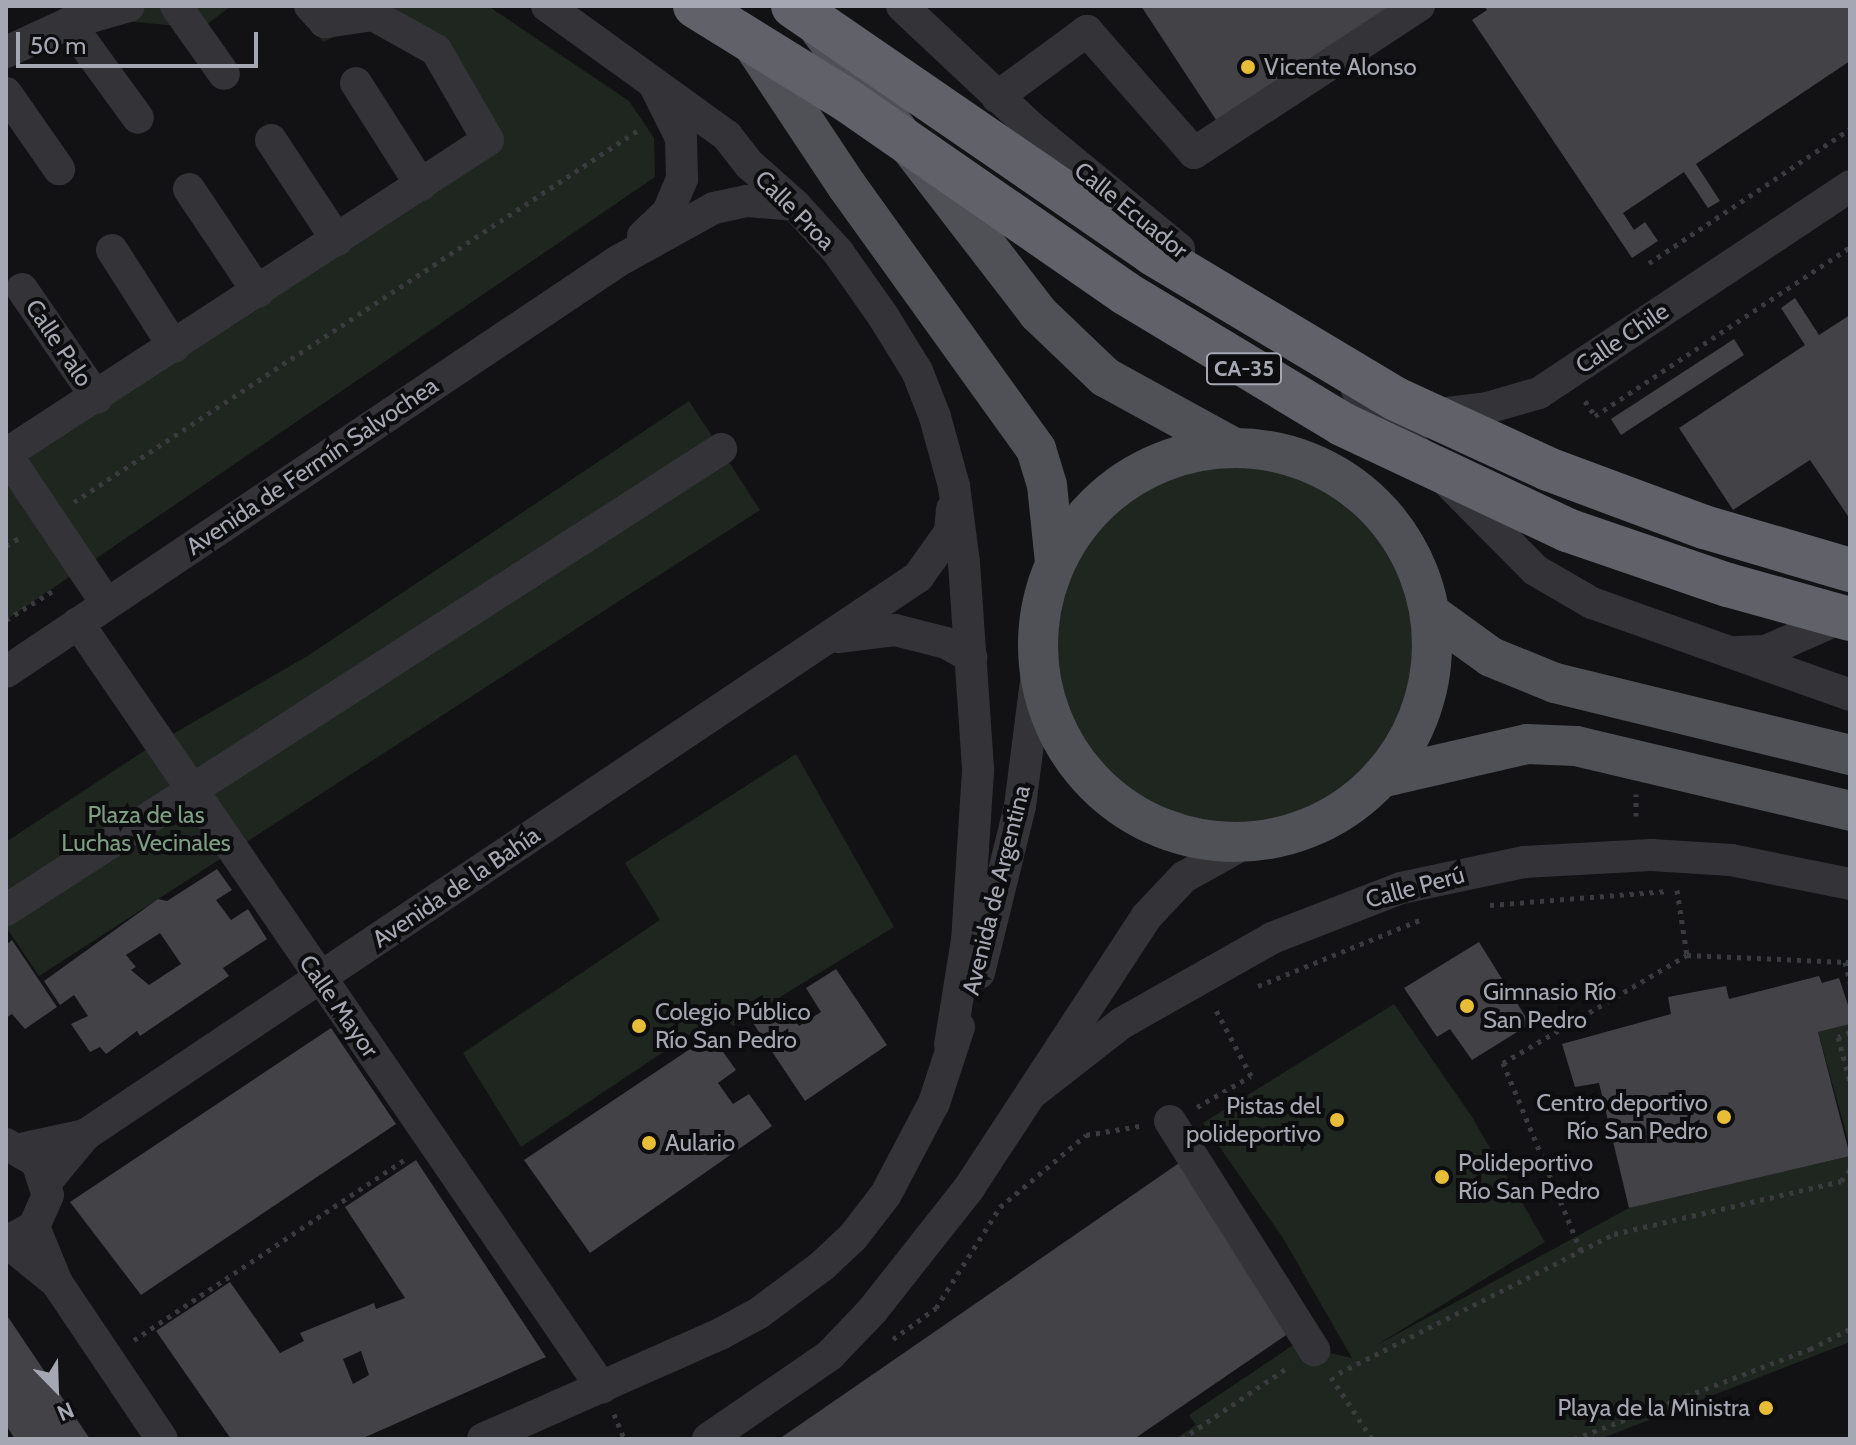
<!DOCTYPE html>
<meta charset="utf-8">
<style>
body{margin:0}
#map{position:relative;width:1856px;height:1445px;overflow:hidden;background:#121214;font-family:Cabin,sans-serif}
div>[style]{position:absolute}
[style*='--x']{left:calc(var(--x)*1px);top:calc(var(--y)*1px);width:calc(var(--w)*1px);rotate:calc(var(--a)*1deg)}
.green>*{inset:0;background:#1f2620}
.round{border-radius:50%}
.building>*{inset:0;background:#424247}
.path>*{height:5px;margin-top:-2.5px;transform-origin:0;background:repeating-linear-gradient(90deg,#3a3b3f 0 4px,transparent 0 10px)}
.minor>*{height:32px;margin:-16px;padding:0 16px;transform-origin:16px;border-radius:16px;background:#343438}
.major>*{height:40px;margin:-20px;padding:0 20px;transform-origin:20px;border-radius:20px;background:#505157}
.major>.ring{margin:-20px;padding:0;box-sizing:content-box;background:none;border:40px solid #505157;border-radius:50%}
.highway-bridge>*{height:44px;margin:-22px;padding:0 22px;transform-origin:22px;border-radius:22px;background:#606169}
.dots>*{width:22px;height:22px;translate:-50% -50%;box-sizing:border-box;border:4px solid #0d0d0f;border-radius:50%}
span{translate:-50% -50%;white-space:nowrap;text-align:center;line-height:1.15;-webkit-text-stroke:8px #0d0d0f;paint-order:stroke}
.shield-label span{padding:2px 6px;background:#0d0d0f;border:2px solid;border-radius:6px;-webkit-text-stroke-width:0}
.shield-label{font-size:22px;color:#a5a8b3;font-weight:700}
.poi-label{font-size:24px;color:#a5a8b3}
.left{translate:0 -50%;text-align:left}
.right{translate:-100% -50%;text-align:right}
.street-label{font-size:24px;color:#a5a8b3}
.park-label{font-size:24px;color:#7c9e82}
.frame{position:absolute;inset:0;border:8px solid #a5a8b3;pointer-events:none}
.north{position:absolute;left:16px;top:1349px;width:80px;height:80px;-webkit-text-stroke:6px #0d0d0f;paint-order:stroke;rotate:157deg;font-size:22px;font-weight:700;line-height:32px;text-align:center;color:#a5a8b3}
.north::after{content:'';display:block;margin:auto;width:28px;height:36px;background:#a5a8b3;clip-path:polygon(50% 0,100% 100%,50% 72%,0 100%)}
.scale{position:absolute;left:16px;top:32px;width:242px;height:36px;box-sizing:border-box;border:4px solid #a5a8b3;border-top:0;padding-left:10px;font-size:24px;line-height:28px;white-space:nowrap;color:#a5a8b3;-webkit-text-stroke:6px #0d0d0f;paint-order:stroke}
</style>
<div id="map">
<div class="green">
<i style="clip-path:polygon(70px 6px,231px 6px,202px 28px,78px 17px)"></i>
<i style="clip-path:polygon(294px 6px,488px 6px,629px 101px,654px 138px,655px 177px,6px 620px,6px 467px,503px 146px,460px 79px,362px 25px,323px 42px)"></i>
<i style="clip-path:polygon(689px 401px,760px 510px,39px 976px,6px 927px,6px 842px,144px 751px,309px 655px)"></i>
<i class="round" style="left:1054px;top:464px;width:360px;height:360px"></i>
<i style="clip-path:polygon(796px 754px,894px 927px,733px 1026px,722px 1013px,521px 1147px,463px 1053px,660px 920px,625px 863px)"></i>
<i style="clip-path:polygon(1394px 1004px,1472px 1117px,1545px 1242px,1375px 1346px,1629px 1208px,1850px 1156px,1850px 1342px,1600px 1439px,1175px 1439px,1196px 1425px,1189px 1415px,1293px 1345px,1352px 1358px,1283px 1238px,1203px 1123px)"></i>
<i style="clip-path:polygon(1850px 1024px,1850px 1147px,1818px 1032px)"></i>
</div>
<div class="building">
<i style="clip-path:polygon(1141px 6px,1408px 6px,1222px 129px)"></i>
<i style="clip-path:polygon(1484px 6px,1850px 6px,1850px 61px,1696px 164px,1720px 201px,1708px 208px,1684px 172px,1623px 213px,1634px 230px,1645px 222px,1658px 241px,1632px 258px,1472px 20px,1487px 10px)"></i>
<i style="clip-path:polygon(1795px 298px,1819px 335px,1850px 315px,1850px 519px,1810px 460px,1733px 510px,1679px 428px,1805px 345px,1781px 308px)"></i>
<i style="clip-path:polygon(1734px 339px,1744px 355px,1621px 435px,1611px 419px)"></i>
<i style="clip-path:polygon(evenodd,217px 869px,232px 890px,216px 900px,231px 920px,248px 909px,267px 939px,223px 968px,229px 976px,140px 1036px,137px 1031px,106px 1054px,100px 1047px,90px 1052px,71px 1024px,88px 1016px,74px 995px,60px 1005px,44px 981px,158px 899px,167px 901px,217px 869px,160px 933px,181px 964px,149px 985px,131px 970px,136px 967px,126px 955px,160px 933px)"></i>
<i style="clip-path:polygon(12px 940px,57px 1007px,25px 1029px,12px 1014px,6px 1018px,6px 945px)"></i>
<i style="clip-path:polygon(1479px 942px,1530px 1024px,1472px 1060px,1450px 1029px,1437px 1037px,1404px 988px)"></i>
<i style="clip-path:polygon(836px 969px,887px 1045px,805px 1101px,753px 1023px,783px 1002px,799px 1026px,821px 1012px,806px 988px)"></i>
<i style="clip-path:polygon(1819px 976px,1822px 983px,1839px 978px,1850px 1011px,1850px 1024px,1818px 1032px,1850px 1156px,1629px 1208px,1599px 1083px,1575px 1087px,1562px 1044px,1671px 1014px,1668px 997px,1726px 986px,1729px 999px)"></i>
<i style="clip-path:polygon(331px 1028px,396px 1124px,141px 1295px,70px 1202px)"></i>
<i style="clip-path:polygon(711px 1035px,736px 1070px,718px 1083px,733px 1104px,749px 1094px,772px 1126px,590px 1253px,524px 1160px)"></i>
<i style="clip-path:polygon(evenodd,416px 1160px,546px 1357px,361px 1439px,231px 1439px,156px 1331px,230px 1282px,280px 1353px,304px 1341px,300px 1333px,374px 1303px,376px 1309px,405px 1298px,345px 1207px,416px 1160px,361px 1351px,369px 1375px,353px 1384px,343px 1359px,361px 1351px)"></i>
<i style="clip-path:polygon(1182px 1161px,1295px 1329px,1134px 1439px,779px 1439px)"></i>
<i style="clip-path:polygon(6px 1314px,90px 1439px,15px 1439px,6px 1425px)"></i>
</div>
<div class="path">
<i style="--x:1649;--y:263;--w:242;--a:-33.7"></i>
<i style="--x:1585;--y:401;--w:18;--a:56"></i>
<i style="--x:1595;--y:416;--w:306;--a:-33.5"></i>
<i style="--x:74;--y:502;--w:678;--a:-33.39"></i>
<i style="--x:6;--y:546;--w:19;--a:-32"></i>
<i style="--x:6;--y:620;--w:59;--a:-31.8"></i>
<i style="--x:1636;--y:816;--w:22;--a:-90"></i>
<i style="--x:1677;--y:890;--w:66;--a:81.3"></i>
<i style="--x:1490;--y:905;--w:179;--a:-4.5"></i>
<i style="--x:1850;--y:962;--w:5;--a:180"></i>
<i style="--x:1845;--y:962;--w:21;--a:76"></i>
<i style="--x:1258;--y:986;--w:177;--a:-22.2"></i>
<i style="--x:1850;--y:1032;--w:13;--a:157"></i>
<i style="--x:1838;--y:1037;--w:47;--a:75.1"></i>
<i style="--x:1197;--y:1107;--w:62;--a:-29.9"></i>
<i style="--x:1251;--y:1076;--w:79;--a:-117.9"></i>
<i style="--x:1581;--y:1251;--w:204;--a:-112.5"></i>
<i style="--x:1503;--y:1063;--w:213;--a:-30.4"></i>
<i style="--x:1687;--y:955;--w:158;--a:2.5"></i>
<i style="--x:893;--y:1339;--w:53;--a:-35.8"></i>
<i style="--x:936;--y:1308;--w:120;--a:-57.6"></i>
<i style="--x:1000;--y:1207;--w:112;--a:-39.9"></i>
<i style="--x:1086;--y:1135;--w:54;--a:-9.6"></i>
<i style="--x:134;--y:1340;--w:329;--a:-33.7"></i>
<i style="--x:1339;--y:1373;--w:308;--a:-26.8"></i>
<i style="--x:1614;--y:1234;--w:233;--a:-13.1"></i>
<i style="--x:1841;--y:1181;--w:14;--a:-51"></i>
<i style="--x:1331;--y:1377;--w:74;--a:56.5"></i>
<i style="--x:614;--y:1414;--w:27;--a:68"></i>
<i style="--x:1182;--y:1439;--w:130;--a:-34.1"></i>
<i style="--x:1574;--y:1439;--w:253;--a:-20.9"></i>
<i style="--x:1810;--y:1349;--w:45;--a:-26.6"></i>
</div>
<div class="minor">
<i style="--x:176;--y:6;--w:83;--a:54.8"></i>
<i style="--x:547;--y:6;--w:222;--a:35.8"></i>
<i style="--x:727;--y:136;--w:37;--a:52"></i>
<i style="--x:750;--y:165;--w:60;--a:41.6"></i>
<i style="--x:795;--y:205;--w:64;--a:47.5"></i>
<i style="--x:838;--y:252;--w:78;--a:54.9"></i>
<i style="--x:883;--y:316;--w:65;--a:58.3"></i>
<i style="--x:917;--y:371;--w:49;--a:68.6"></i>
<i style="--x:935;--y:417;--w:72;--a:74.6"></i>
<i style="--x:954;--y:486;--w:78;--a:82.6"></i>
<i style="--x:964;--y:563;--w:208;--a:86.1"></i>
<i style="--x:978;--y:771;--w:169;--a:93.7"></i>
<i style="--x:967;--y:940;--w:106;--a:99.2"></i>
<i style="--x:902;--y:6;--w:177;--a:43.2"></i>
<i style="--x:1031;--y:127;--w:192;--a:39.5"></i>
<i style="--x:69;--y:23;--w:117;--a:54"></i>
<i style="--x:6;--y:52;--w:69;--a:-24.7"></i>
<i style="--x:69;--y:23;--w:62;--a:-15.8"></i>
<i style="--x:356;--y:83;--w:121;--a:57.5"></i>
<i style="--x:6;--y:93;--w:93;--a:55.1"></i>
<i style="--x:997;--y:97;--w:112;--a:-36.3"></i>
<i style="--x:1087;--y:31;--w:162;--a:48.7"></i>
<i style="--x:1194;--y:153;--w:269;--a:-33.2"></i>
<i style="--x:271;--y:140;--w:120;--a:56.6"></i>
<i style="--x:189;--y:189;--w:124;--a:56.2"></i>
<i style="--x:643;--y:236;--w:35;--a:-44"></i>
<i style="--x:668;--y:212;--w:36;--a:-67"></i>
<i style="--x:682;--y:179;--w:41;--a:-91.4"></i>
<i style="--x:681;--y:138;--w:58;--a:-116.6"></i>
<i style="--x:112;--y:250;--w:115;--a:57.4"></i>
<i style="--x:22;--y:289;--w:132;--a:55.5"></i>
<i style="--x:1357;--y:390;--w:253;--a:45.3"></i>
<i style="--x:1535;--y:570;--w:66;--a:30.1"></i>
<i style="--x:1592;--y:603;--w:274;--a:19.6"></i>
<i style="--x:1431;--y:415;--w:56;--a:-7.1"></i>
<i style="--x:1487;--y:408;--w:54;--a:-16.1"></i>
<i style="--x:1539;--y:393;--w:374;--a:-33.6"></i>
<i style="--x:6;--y:454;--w:575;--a:-33.08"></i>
<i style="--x:488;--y:140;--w:104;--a:-120"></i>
<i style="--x:436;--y:50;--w:72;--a:-150.9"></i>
<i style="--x:373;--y:15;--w:49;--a:171.7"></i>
<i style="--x:325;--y:22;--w:22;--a:-133"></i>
<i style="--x:6;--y:454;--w:179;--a:56.1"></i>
<i style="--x:78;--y:623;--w:927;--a:55.59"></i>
<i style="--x:838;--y:637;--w:57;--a:-7"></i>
<i style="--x:895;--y:630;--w:53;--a:14.3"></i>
<i style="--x:946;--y:643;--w:29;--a:29"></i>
<i style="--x:1737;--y:652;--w:29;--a:-2"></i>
<i style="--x:1766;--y:651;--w:92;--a:-23.8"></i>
<i style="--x:6;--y:672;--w:737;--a:-33.88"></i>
<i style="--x:618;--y:261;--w:110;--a:-28.9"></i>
<i style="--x:714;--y:208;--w:34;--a:-12"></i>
<i style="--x:747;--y:201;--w:48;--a:4.8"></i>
<i style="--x:6;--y:910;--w:851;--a:-32.81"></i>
<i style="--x:979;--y:973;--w:172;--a:-76.2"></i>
<i style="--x:1020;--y:806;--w:141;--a:-82.7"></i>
<i style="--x:1031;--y:1094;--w:115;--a:-38"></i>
<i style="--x:1122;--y:1023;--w:172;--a:-29.5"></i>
<i style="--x:1272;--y:938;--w:138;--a:-21.2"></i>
<i style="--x:1401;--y:888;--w:126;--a:-11.9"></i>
<i style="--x:1524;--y:862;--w:127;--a:-3.2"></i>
<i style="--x:1651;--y:855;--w:80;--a:3.6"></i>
<i style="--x:1731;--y:860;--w:121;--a:11.4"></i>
<i style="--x:1170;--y:1121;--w:271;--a:57.8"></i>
<i style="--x:85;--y:1135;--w:1003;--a:-33.82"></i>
<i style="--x:918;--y:577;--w:55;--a:-54.6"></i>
<i style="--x:950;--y:532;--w:23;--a:-85"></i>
<i style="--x:6;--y:1144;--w:36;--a:30"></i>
<i style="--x:37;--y:1162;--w:35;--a:72"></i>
<i style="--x:48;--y:1195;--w:35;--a:114"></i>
<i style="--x:34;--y:1227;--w:32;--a:152"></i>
<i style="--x:21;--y:1149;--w:66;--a:-12.3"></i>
<i style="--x:85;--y:1135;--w:60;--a:129.6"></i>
<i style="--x:7;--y:1242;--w:65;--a:39.4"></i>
<i style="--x:57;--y:1283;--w:61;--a:-112.3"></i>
<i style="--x:57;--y:1283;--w:188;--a:56.1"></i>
<i style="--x:483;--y:1439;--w:261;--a:-23.9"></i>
<i style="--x:722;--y:1333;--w:42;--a:-28.4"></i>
<i style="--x:759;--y:1313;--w:79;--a:-36.7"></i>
<i style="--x:822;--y:1266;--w:42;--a:-43.1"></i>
<i style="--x:853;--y:1237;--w:54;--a:-52.5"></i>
<i style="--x:886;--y:1194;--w:103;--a:-62.2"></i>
<i style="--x:934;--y:1103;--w:80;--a:-71.8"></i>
<i style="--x:708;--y:1439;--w:148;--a:-34.5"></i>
<i style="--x:830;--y:1355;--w:61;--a:-46.3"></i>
<i style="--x:872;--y:1311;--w:157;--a:-51.7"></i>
<i style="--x:969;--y:1188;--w:325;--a:-56.8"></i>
<i style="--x:1147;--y:916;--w:54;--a:-46.5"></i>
<i style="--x:1184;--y:877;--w:74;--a:-29"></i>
</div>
<div class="major">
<i style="--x:821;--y:31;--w:356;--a:52.4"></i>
<i style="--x:1038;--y:313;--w:93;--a:43.7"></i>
<i style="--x:1105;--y:377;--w:147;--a:28.8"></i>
<i style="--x:748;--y:37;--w:179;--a:56.4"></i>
<i style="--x:847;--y:186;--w:324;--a:54.3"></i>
<i style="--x:1036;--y:449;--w:38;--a:73"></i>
<i style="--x:1047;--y:485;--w:78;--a:84.1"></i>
<i class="ring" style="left:1038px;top:448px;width:354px;height:354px"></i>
<i style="--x:1430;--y:613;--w:75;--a:35.8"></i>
<i style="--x:1491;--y:657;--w:69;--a:22.1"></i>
<i style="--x:1555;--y:683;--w:304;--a:13.7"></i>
<i style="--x:1380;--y:778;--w:151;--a:-13"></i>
<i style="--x:1527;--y:744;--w:49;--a:2.3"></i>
<i style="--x:1576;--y:746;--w:282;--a:13.3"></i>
</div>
<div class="highway-bridge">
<i style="--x:695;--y:6;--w:180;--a:31.8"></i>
<i style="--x:848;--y:101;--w:337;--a:34.7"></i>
<i style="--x:1125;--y:293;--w:253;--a:31.1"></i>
<i style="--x:1342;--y:424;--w:249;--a:25.2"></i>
<i style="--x:1567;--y:530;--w:170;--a:18.9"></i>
<i style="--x:1728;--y:585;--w:127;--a:15.6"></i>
<i style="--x:793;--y:6;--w:436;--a:34.5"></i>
<i style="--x:1152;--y:253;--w:284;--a:30.9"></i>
<i style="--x:1396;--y:399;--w:167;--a:24.7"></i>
<i style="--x:1548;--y:469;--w:166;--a:20.4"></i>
<i style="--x:1704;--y:527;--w:152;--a:16.4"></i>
</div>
<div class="dots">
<i style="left:1248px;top:67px;background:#e7bc37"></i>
<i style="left:1467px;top:1006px;background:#e7bc37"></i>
<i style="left:639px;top:1026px;background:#e7bc37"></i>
<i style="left:1724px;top:1117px;background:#e7bc37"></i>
<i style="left:1337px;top:1120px;background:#e7bc37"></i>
<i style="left:649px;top:1143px;background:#e7bc37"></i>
<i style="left:1442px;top:1177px;background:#e7bc37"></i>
<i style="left:1766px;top:1408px;background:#e7bc37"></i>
</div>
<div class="shield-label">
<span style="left:1244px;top:369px">CA-35</span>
</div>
<div class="poi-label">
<span class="left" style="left:1264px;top:67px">Vicente Alonso</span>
<span class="left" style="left:1483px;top:1006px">Gimnasio Río<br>San Pedro</span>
<span class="left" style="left:655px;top:1026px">Colegio Público<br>Río San Pedro</span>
<span class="right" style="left:1708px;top:1117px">Centro deportivo<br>Río San Pedro</span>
<span class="right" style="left:1321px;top:1120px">Pistas del<br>polideportivo</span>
<span class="left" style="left:665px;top:1143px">Aulario</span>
<span class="left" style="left:1458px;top:1177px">Polideportivo<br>Río San Pedro</span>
<span class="right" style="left:1750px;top:1408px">Playa de la Ministra</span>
</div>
<div class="street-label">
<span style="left:795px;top:210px;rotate:45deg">Calle Proa</span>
<span style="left:1131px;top:210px;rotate:39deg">Calle Ecuador</span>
<span style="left:1622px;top:338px;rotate:-34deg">Calle Chile</span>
<span style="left:59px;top:343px;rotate:56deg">Calle Palo</span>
<span style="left:312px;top:466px;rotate:-34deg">Avenida de Fermín Salvochea</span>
<span style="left:456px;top:887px;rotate:-34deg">Avenida de la Bahía</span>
<span style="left:1415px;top:887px;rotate:-15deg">Calle Perú</span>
<span style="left:996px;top:890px;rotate:-76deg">Avenida de Argentina</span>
<span style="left:339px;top:1006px;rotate:55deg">Calle Mayor</span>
</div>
<div class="park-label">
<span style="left:146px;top:829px">Plaza de las<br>Luchas Vecinales</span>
</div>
<div class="frame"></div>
<div class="north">N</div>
<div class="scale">50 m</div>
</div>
